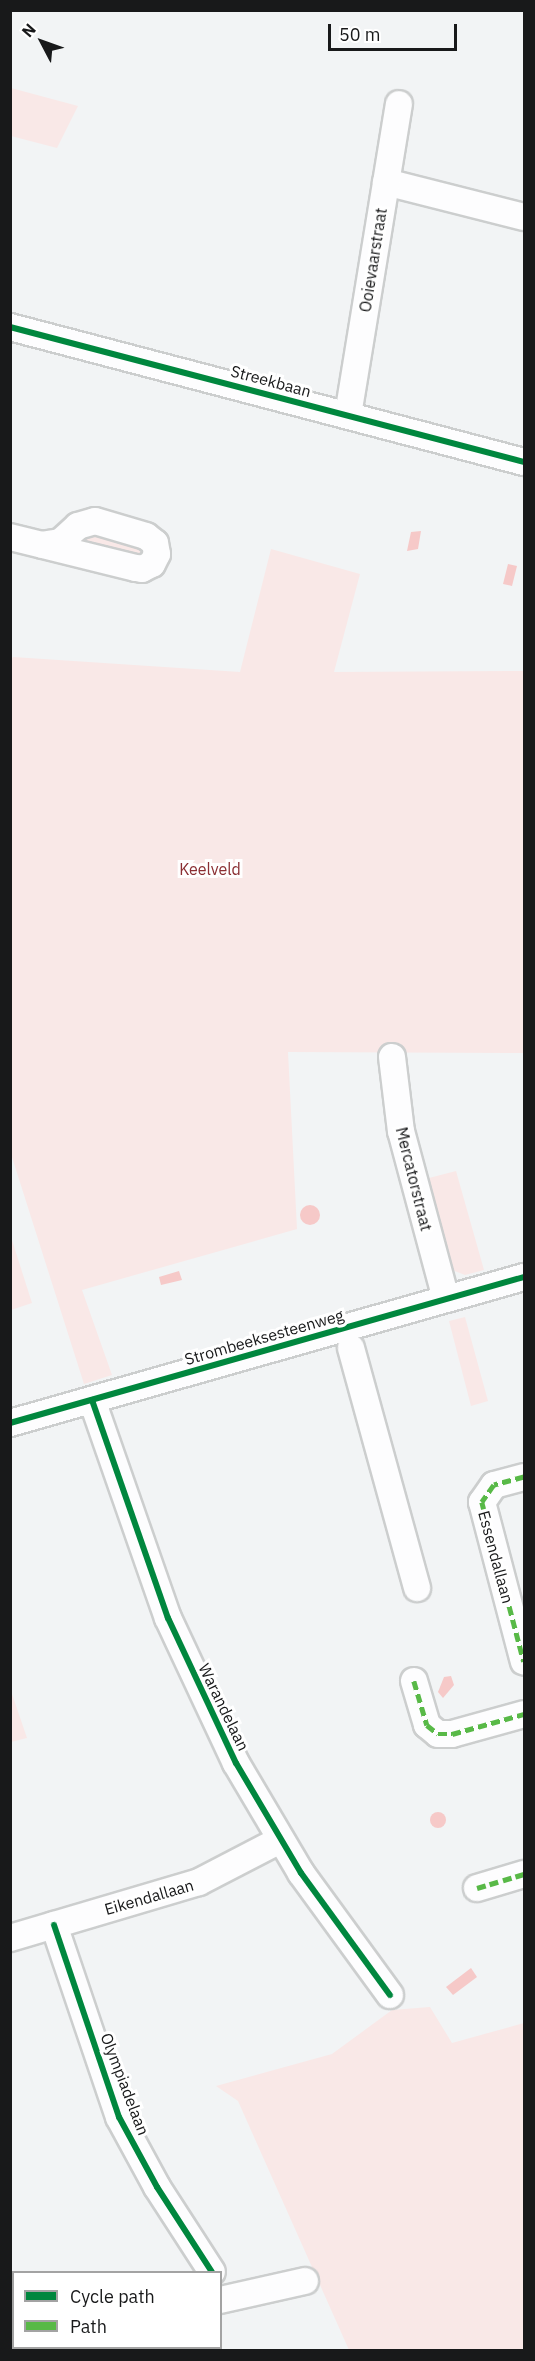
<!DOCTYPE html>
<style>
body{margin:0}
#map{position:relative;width:535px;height:2361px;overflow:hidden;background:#f2f4f5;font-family:"IBM Plex Sans",sans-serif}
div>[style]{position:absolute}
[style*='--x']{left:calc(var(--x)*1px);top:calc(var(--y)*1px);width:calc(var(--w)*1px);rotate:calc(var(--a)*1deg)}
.green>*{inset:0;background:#f9e8e7}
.water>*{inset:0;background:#f6c9c8}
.round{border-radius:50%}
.roads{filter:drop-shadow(2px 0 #cccece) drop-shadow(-2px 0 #cccece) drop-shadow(0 2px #cccece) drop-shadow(0 -2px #cccece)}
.minor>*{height:26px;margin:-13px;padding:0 13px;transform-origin:13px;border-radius:13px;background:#fdfdfe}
.quiet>*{height:4.5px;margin-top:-2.25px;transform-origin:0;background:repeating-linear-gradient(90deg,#58b947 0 9px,transparent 0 13.5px)}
.cycleway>*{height:6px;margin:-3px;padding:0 3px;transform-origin:3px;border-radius:3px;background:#00873e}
span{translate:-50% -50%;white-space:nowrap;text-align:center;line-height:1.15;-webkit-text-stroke:6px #fff;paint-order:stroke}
.street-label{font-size:16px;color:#18191a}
.park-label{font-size:16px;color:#8a2e32}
.frame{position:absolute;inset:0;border:12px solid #18191a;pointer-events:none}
.legend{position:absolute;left:12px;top:2271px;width:210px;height:78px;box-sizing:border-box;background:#fff;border:2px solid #a3a3a3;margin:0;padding:8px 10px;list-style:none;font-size:18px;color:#18191a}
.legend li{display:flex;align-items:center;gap:12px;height:30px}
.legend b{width:30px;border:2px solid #a3a3a3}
.north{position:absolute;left:12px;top:12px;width:60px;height:60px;-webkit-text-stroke:4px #fff;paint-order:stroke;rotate:311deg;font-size:16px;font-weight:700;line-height:24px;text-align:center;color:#18191a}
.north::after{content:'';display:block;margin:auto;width:21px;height:27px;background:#18191a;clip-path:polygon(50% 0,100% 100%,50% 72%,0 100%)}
.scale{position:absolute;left:328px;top:24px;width:129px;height:27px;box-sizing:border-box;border:3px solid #18191a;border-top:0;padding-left:8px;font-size:18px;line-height:21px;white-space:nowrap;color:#18191a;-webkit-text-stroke:4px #fff;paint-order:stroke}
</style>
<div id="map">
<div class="green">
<i style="clip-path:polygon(11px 88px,78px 106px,57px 148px,11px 136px)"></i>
<i style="clip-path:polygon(86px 531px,142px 542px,145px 560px,83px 543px)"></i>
<i style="clip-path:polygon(271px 549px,360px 574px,334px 672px,524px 671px,524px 1053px,288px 1052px,297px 1229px,82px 1290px,112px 1375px,84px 1384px,11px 1154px,10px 662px,13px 657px,240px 672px)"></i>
<i style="clip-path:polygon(456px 1171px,484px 1270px,465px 1275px,452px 1270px,429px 1178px)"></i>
<i style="clip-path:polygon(11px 1237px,32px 1303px,11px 1310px,10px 1310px)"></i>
<i style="clip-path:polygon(465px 1317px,488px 1401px,471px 1406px,449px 1321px)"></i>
<i style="clip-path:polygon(11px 1691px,27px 1738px,11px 1742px,10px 1691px)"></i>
<i style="clip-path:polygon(430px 2007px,452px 2043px,524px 2023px,524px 2350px,349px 2350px,238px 2101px,216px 2086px,332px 2054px,392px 2010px)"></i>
</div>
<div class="water">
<i style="clip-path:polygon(421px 531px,418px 549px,407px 551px,411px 532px)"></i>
<i style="clip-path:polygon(508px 564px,517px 566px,512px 586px,503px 584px)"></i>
<i class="round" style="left:300px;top:1205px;width:20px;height:20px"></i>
<i style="clip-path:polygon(179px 1271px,182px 1280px,161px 1285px,159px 1277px)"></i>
<i style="clip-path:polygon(451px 1676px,454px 1685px,443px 1698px,438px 1692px,444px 1677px)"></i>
<i class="round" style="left:430px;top:1812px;width:16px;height:16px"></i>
<i style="clip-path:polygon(471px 1968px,477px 1977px,453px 1995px,446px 1987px)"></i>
</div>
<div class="roads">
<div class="minor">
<i style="--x:386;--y:182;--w:142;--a:14.2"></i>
<i style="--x:10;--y:327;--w:531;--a:14.72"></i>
<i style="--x:348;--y:415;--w:315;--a:-80.7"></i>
<i style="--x:10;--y:537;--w:130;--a:13.8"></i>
<i style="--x:136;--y:568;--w:6;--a:9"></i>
<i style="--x:142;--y:569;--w:11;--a:-27"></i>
<i style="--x:152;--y:564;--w:11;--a:-63"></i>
<i style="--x:157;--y:554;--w:11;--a:-100"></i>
<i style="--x:155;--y:543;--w:11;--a:-142"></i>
<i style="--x:146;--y:536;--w:53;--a:-163.6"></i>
<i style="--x:95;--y:521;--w:18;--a:164"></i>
<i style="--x:78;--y:526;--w:24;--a:138"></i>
<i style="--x:60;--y:542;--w:18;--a:171"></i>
<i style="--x:392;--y:1057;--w:75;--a:83.1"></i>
<i style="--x:401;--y:1131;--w:174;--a:75"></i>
<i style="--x:351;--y:1348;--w:249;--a:74.6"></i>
<i style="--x:92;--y:1400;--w:231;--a:70.8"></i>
<i style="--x:168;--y:1618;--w:160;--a:64.9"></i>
<i style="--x:236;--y:1763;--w:128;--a:59.4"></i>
<i style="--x:301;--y:1873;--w:151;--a:53.9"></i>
<i style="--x:10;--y:1423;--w:534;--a:-15.86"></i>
<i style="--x:524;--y:1477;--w:31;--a:165"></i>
<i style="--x:494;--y:1485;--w:21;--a:125"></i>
<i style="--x:482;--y:1502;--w:165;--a:75.3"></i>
<i style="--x:414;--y:1681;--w:46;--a:73.5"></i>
<i style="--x:427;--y:1725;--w:14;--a:39"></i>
<i style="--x:438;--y:1734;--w:14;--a:0"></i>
<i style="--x:452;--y:1734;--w:75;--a:-15.5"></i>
<i style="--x:477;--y:1888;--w:49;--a:-16.6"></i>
<i style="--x:54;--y:1925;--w:203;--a:71.3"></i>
<i style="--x:119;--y:2117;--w:80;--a:61.5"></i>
<i style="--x:157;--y:2187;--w:101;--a:57.1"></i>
<i style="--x:10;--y:1938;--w:197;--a:-16.5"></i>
<i style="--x:199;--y:1882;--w:91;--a:-27.4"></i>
<i style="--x:10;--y:2297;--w:6;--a:45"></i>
<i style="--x:220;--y:2300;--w:87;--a:-12.6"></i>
<i style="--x:42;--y:2348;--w:2;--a:63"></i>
<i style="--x:64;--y:2350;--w:7;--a:-16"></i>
</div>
</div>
<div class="quiet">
<i style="--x:524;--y:1477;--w:31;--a:165"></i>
<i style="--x:494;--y:1485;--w:21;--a:125"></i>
<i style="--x:482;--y:1502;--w:165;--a:75.3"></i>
<i style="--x:414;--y:1681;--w:46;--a:73.5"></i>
<i style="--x:427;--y:1725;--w:14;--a:39"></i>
<i style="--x:438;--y:1734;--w:14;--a:0"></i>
<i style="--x:452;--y:1734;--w:75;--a:-15.5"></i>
<i style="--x:477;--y:1888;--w:49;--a:-16.6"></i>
</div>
<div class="cycleway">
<i style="--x:10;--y:327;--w:531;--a:14.72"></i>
<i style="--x:92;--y:1400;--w:231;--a:70.8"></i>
<i style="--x:168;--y:1618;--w:160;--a:64.9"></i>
<i style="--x:236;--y:1763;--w:128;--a:59.4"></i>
<i style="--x:301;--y:1873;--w:151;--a:53.9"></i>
<i style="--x:10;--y:1423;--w:534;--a:-15.86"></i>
<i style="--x:54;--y:1925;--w:203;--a:71.3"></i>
<i style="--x:119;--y:2117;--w:80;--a:61.5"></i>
<i style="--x:157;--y:2187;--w:101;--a:57.1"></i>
</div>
<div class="street-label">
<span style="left:373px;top:260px;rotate:-81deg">Ooievaarstraat</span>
<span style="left:271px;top:381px;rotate:15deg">Streekbaan</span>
<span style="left:414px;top:1179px;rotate:76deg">Mercatorstraat</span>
<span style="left:264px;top:1337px;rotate:-16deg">Strombeeksesteenweg</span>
<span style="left:496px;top:1557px;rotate:75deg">Essendallaan</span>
<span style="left:224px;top:1707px;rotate:64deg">Warandelaan</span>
<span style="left:149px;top:1897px;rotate:-16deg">Eikendallaan</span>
<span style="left:125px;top:2084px;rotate:69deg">Olympiadelaan</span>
</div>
<div class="park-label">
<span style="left:210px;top:869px">Keelveld</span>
</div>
<div class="frame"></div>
<ul class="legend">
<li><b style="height:8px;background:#00873e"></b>Cycle path</li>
<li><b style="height:8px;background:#58b947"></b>Path</li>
</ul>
<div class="north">N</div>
<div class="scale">50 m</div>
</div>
